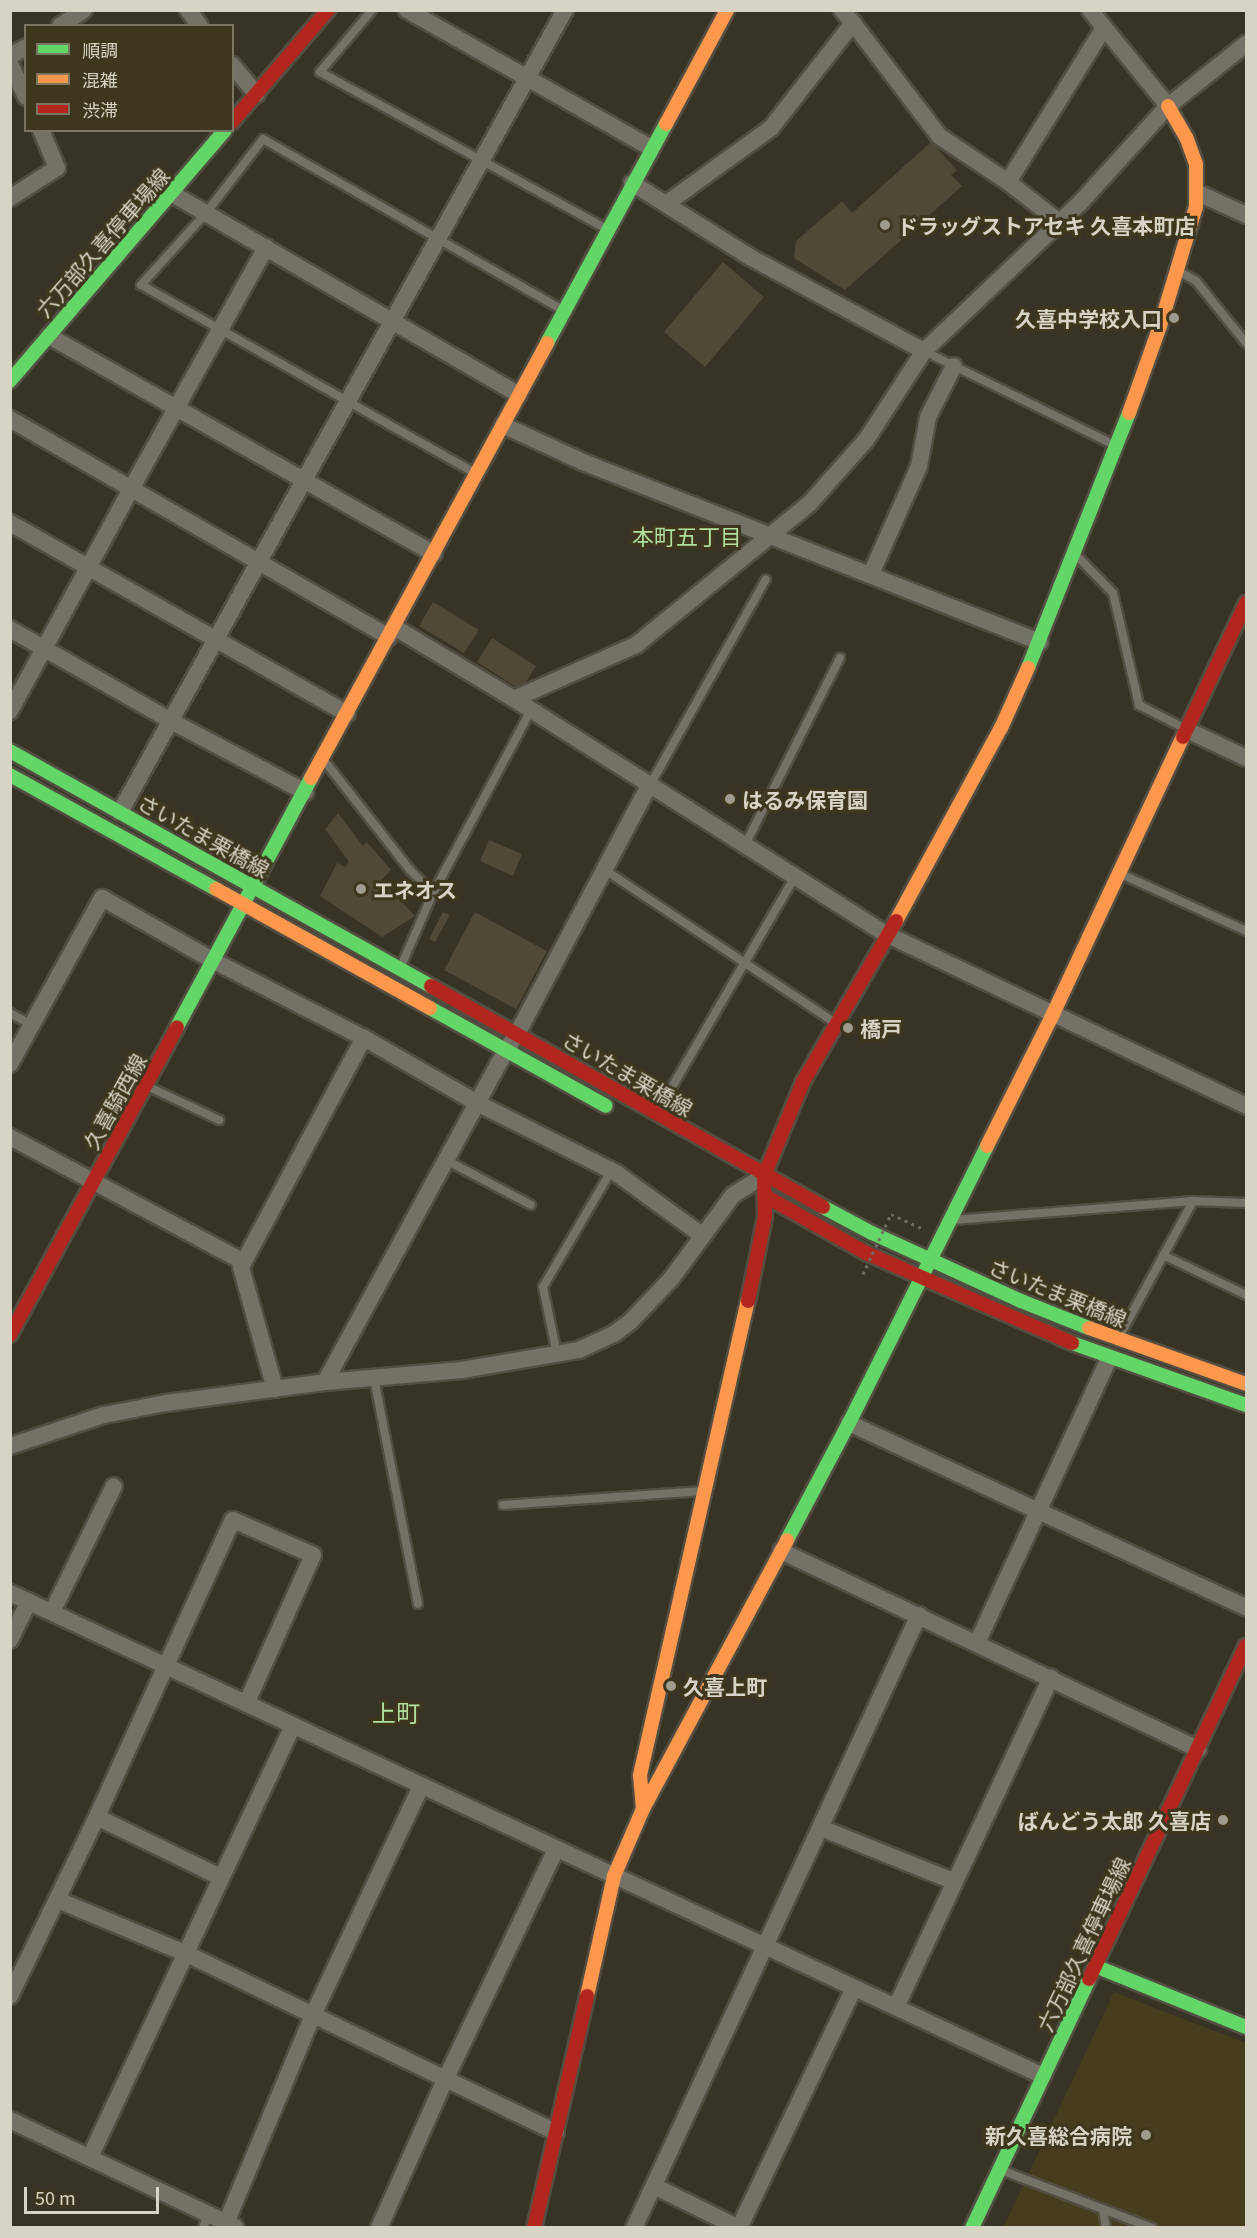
<!DOCTYPE html>
<meta charset="utf-8">
<style>
body{margin:0}
#map{position:relative;width:1257px;height:2238px;overflow:hidden;background:#373325;font-family:Georgia,"Noto Sans JP",serif}
div>[style]{position:absolute}
[style*='--x']{left:calc(var(--x)*1px);top:calc(var(--y)*1px);width:calc(var(--w)*1px);rotate:calc(var(--a)*1deg)}
.built>*{inset:0;background:#453d1e}
.building>*{inset:0;background:#4f4936}
.path>*{height:3px;margin-top:-1.5px;transform-origin:0;background:repeating-linear-gradient(90deg,#6f6c62 0 3px,transparent 0 7.5px)}
.roads{filter:drop-shadow(2px 0 #524e42) drop-shadow(-2px 0 #524e42) drop-shadow(0 2px #524e42) drop-shadow(0 -2px #524e42)}
.lane>*{height:8px;margin:-4px;padding:0 4px;transform-origin:4px;border-radius:4px;background:#747166}
.street>*{height:16px;margin:-8px;padding:0 8px;transform-origin:8px;border-radius:8px;background:#747166}
.fast>*{height:14px;margin:-7px;padding:0 7px;transform-origin:7px;border-radius:7px;background:#63d668}
.slow>*{height:14px;margin:-7px;padding:0 7px;transform-origin:7px;border-radius:7px;background:#ff974d}
.jam>*{height:14px;margin:-7px;padding:0 7px;transform-origin:7px;border-radius:7px;background:#b3261e}
.path-bridge>*{height:3px;margin-top:-1.5px;transform-origin:0;background:repeating-linear-gradient(90deg,#6f6c62 0 3px,transparent 0 7.5px)}
.dots>*{width:16px;height:16px;translate:-50% -50%;box-sizing:border-box;border:3px solid #3e371e;border-radius:50%}
span{translate:-50% -50%;white-space:nowrap;text-align:center;line-height:1.15;-webkit-text-stroke:6px #3e371e;paint-order:stroke}
.poi-label{font-size:21px;color:#d7d4c5;font-weight:700}
.left{translate:0 -50%;text-align:left}
.right{translate:-100% -50%;text-align:right}
.street-label{font-size:21px;color:#d7d4c5}
.neighbourhood-label{font-size:22px;color:#b0df9e}
.quarter-label{font-size:24px;color:#b0df9e}
.frame{position:absolute;inset:0;border:12px solid #d7d4c5;pointer-events:none}
.legend{position:absolute;left:24px;top:24px;width:210px;height:108px;box-sizing:border-box;background:#3e371e;border:2px solid #7b7661;margin:0;padding:8px 10px;list-style:none;font-size:18px;color:#d7d4c5}
.legend li{display:flex;align-items:center;gap:12px;height:30px}
.legend b{width:30px;border:2px solid #7b7661}
.scale{position:absolute;left:24px;top:2187px;width:135px;height:27px;box-sizing:border-box;border:3px solid #d7d4c5;border-top:0;padding-left:8px;font-size:18px;line-height:21px;white-space:nowrap;color:#d7d4c5;-webkit-text-stroke:4px #3e371e;paint-order:stroke}
</style>
<div id="map">
<div class="built">
<i style="clip-path:polygon(1114px 1992px,1246px 2043px,1246px 2227px,1003px 2228px)"></i>
</div>
<div class="building">
<i style="clip-path:polygon(931px 142px,957px 170px,951px 175px,962px 186px,845px 290px,794px 258px,796px 241px,842px 201px,852px 213px)"></i>
<i style="clip-path:polygon(723px 262px,764px 297px,705px 367px,664px 332px)"></i>
<i style="clip-path:polygon(433px 602px,479px 630px,464px 653px,419px 626px)"></i>
<i style="clip-path:polygon(492px 638px,536px 666px,521px 690px,477px 662px)"></i>
<i style="clip-path:polygon(338px 813px,363px 846px,367px 842px,391px 870px,381px 880px,415px 916px,382px 937px,320px 896px,337px 863px,345px 867px,349px 862px,325px 829px)"></i>
<i style="clip-path:polygon(489px 840px,522px 854px,513px 876px,480px 861px)"></i>
<i style="clip-path:polygon(443px 912px,450px 915px,435px 942px,429px 939px)"></i>
<i style="clip-path:polygon(475px 912px,547px 951px,516px 1009px,444px 970px)"></i>
</div>
<div class="path">
<i style="--x:891;--y:1214;--w:33;--a:25"></i>
</div>
<div class="roads">
<div class="lane">
<i style="--x:372;--y:10;--w:81;--a:130"></i>
<i style="--x:320;--y:72;--w:327;--a:28.7"></i>
<i style="--x:1180;--y:272;--w:18;--a:29"></i>
<i style="--x:1196;--y:281;--w:80;--a:51.1"></i>
<i style="--x:924;--y:351;--w:212;--a:26.3"></i>
<i style="--x:475;--y:473;--w:383;--a:-150.6"></i>
<i style="--x:141;--y:285;--w:97;--a:-47.9"></i>
<i style="--x:206;--y:213;--w:93;--a:-52.4"></i>
<i style="--x:263;--y:139;--w:343;--a:29.7"></i>
<i style="--x:1076;--y:555;--w:53;--a:45.8"></i>
<i style="--x:1113;--y:593;--w:115;--a:76.9"></i>
<i style="--x:1139;--y:705;--w:51;--a:27.1"></i>
<i style="--x:323;--y:759;--w:141;--a:51.9"></i>
<i style="--x:410;--y:870;--w:33;--a:45"></i>
<i style="--x:650;--y:785;--w:236;--a:-60.6"></i>
<i style="--x:745;--y:845;--w:210;--a:-63.1"></i>
<i style="--x:605;--y:870;--w:275;--a:33.6"></i>
<i style="--x:1121;--y:874;--w:137;--a:24.5"></i>
<i style="--x:401;--y:966;--w:80;--a:-66.3"></i>
<i style="--x:433;--y:893;--w:208;--a:-61.8"></i>
<i style="--x:10;--y:1013;--w:25;--a:29"></i>
<i style="--x:147;--y:1086;--w:80;--a:25.3"></i>
<i style="--x:658;--y:1111;--w:271;--a:-59.7"></i>
<i style="--x:446;--y:1160;--w:96;--a:27.9"></i>
<i style="--x:953;--y:1220;--w:241;--a:-4.5"></i>
<i style="--x:1193;--y:1201;--w:53;--a:2.2"></i>
<i style="--x:1163;--y:1255;--w:92;--a:25.7"></i>
<i style="--x:1119;--y:1337;--w:155;--a:-61.4"></i>
<i style="--x:557;--y:1354;--w:68;--a:-101.8"></i>
<i style="--x:543;--y:1287;--w:134;--a:-59.6"></i>
<i style="--x:374;--y:1378;--w:230;--a:79"></i>
<i style="--x:503;--y:1505;--w:200;--a:-4"></i>
<i style="--x:1001;--y:2170;--w:162;--a:21"></i>
<i style="--x:1103;--y:2209;--w:19;--a:81"></i>
<i style="--x:203;--y:2228;--w:14;--a:-69"></i>
</div>
<div class="street">
<i style="--x:188;--y:10;--w:20;--a:53"></i>
<i style="--x:407;--y:10;--w:280;--a:29.5"></i>
<i style="--x:842;--y:10;--w:17;--a:50"></i>
<i style="--x:1090;--y:10;--w:124;--a:50.9"></i>
<i style="--x:60;--y:26;--w:29;--a:-34"></i>
<i style="--x:10;--y:56;--w:18;--a:-29"></i>
<i style="--x:10;--y:64;--w:37;--a:64"></i>
<i style="--x:232;--y:65;--w:38;--a:50"></i>
<i style="--x:1008;--y:182;--w:181;--a:-58.1"></i>
<i style="--x:632;--y:183;--w:139;--a:32.1"></i>
<i style="--x:750;--y:257;--w:198;--a:28.4"></i>
<i style="--x:171;--y:193;--w:402;--a:30.1"></i>
<i style="--x:1198;--y:193;--w:53;--a:24.6"></i>
<i style="--x:10;--y:198;--w:56;--a:-32.6"></i>
<i style="--x:57;--y:168;--w:41;--a:-112.8"></i>
<i style="--x:666;--y:204;--w:130;--a:-35.9"></i>
<i style="--x:771;--y:128;--w:133;--a:-52"></i>
<i style="--x:853;--y:23;--w:142;--a:52.7"></i>
<i style="--x:939;--y:136;--w:83;--a:33.7"></i>
<i style="--x:1008;--y:182;--w:63;--a:38"></i>
<i style="--x:49;--y:336;--w:442;--a:29.5"></i>
<i style="--x:10;--y:419;--w:437;--a:29.9"></i>
<i style="--x:503;--y:425;--w:88;--a:24.8"></i>
<i style="--x:583;--y:462;--w:491;--a:21.5"></i>
<i style="--x:10;--y:523;--w:387;--a:29.5"></i>
<i style="--x:871;--y:574;--w:118;--a:-66"></i>
<i style="--x:919;--y:466;--w:50;--a:-79.6"></i>
<i style="--x:928;--y:417;--w:57;--a:-63"></i>
<i style="--x:394;--y:627;--w:140;--a:31"></i>
<i style="--x:514;--y:699;--w:442;--a:32.3"></i>
<i style="--x:888;--y:935;--w:397;--a:25.5"></i>
<i style="--x:10;--y:629;--w:185;--a:29.7"></i>
<i style="--x:171;--y:721;--w:152;--a:27.9"></i>
<i style="--x:514;--y:699;--w:133;--a:-23.9"></i>
<i style="--x:636;--y:645;--w:225;--a:-39.2"></i>
<i style="--x:810;--y:503;--w:84;--a:-48.4"></i>
<i style="--x:866;--y:440;--w:106;--a:-56.9"></i>
<i style="--x:924;--y:351;--w:215;--a:-43.5"></i>
<i style="--x:1080;--y:203;--w:131;--a:-47.8"></i>
<i style="--x:1168;--y:106;--w:100;--a:-38.5"></i>
<i style="--x:10;--y:711;--w:253;--a:-61.4"></i>
<i style="--x:131;--y:489;--w:277;--a:-60.8"></i>
<i style="--x:1187;--y:730;--w:65;--a:25.4"></i>
<i style="--x:120;--y:812;--w:917;--a:-60.98"></i>
<i style="--x:10;--y:1064;--w:190;--a:-61"></i>
<i style="--x:102;--y:898;--w:129;--a:29.4"></i>
<i style="--x:214;--y:961;--w:169;--a:27.2"></i>
<i style="--x:364;--y:1038;--w:130;--a:29.9"></i>
<i style="--x:477;--y:1103;--w:156;--a:26.7"></i>
<i style="--x:616;--y:1173;--w:107;--a:35.9"></i>
<i style="--x:10;--y:1137;--w:265;--a:28.1"></i>
<i style="--x:325;--y:1382;--w:378;--a:-61.4"></i>
<i style="--x:506;--y:1050;--w:19;--a:-55"></i>
<i style="--x:517;--y:1034;--w:281;--a:-62"></i>
<i style="--x:275;--y:1389;--w:127;--a:-105.6"></i>
<i style="--x:241;--y:1267;--w:260;--a:-61.8"></i>
<i style="--x:849;--y:1423;--w:438;--a:24.9"></i>
<i style="--x:10;--y:1446;--w:99;--a:-18.3"></i>
<i style="--x:104;--y:1415;--w:63;--a:-11"></i>
<i style="--x:166;--y:1403;--w:160;--a:-7.5"></i>
<i style="--x:325;--y:1382;--w:138;--a:-5"></i>
<i style="--x:462;--y:1370;--w:119;--a:-9.7"></i>
<i style="--x:579;--y:1350;--w:38;--a:-25"></i>
<i style="--x:614;--y:1334;--w:20;--a:-37"></i>
<i style="--x:630;--y:1322;--w:59;--a:-46.4"></i>
<i style="--x:671;--y:1279;--w:104;--a:-53.6"></i>
<i style="--x:733;--y:1195;--w:36;--a:-32"></i>
<i style="--x:781;--y:1551;--w:462;--a:25.4"></i>
<i style="--x:10;--y:1593;--w:1140;--a:25.06"></i>
<i style="--x:52;--y:1612;--w:140;--a:-63.8"></i>
<i style="--x:10;--y:1640;--w:43;--a:-64"></i>
<i style="--x:977;--y:1643;--w:314;--a:-65.1"></i>
<i style="--x:97;--y:1817;--w:137;--a:26"></i>
<i style="--x:821;--y:1828;--w:144;--a:21.9"></i>
<i style="--x:58;--y:1900;--w:138;--a:22.7"></i>
<i style="--x:185;--y:1953;--w:412;--a:25.8"></i>
<i style="--x:10;--y:1996;--w:192;--a:-64.1"></i>
<i style="--x:94;--y:1823;--w:333;--a:-65.4"></i>
<i style="--x:233;--y:1520;--w:87;--a:23.6"></i>
<i style="--x:313;--y:1555;--w:163;--a:114.2"></i>
<i style="--x:896;--y:2007;--w:364;--a:-64.8"></i>
<i style="--x:10;--y:2120;--w:249;--a:25.4"></i>
<i style="--x:90;--y:2157;--w:477;--a:-64.8"></i>
<i style="--x:654;--y:2186;--w:95;--a:26.3"></i>
<i style="--x:739;--y:2228;--w:266;--a:-64.4"></i>
<i style="--x:226;--y:2223;--w:223;--a:-67.3"></i>
<i style="--x:312;--y:2017;--w:255;--a:-64.7"></i>
<i style="--x:379;--y:2228;--w:162;--a:-66"></i>
<i style="--x:445;--y:2080;--w:256;--a:-64.3"></i>
<i style="--x:634;--y:2228;--w:676;--a:-65.07"></i>
</div>
<div class="fast">
<i style="--x:547;--y:343;--w:249;--a:-61.5"></i>
<i style="--x:10;--y:381;--w:330;--a:-49.4"></i>
<i style="--x:1028;--y:668;--w:274;--a:-68.4"></i>
<i style="--x:10;--y:751;--w:482;--a:29.2"></i>
<i style="--x:10;--y:775;--w:235;--a:29"></i>
<i style="--x:430;--y:1008;--w:201;--a:29.1"></i>
<i style="--x:177;--y:1027;--w:283;--a:-61.7"></i>
<i style="--x:823;--y:1207;--w:55;--a:28"></i>
<i style="--x:872;--y:1233;--w:164;--a:24.5"></i>
<i style="--x:1021;--y:1301;--w:73;--a:21.7"></i>
<i style="--x:1072;--y:1343;--w:185;--a:19.6"></i>
<i style="--x:787;--y:1540;--w:132;--a:-62.1"></i>
<i style="--x:849;--y:1423;--w:309;--a:-63.5"></i>
<i style="--x:1095;--y:1966;--w:163;--a:22"></i>
<i style="--x:972;--y:2228;--w:275;--a:-64.8"></i>
</div>
<div class="slow">
<i style="--x:666;--y:124;--w:129;--a:-61.8"></i>
<i style="--x:1129;--y:413;--w:92;--a:-70.4"></i>
<i style="--x:1160;--y:326;--w:124;--a:-73.2"></i>
<i style="--x:1196;--y:207;--w:43;--a:-90"></i>
<i style="--x:1196;--y:164;--w:27;--a:-110"></i>
<i style="--x:1187;--y:139;--w:38;--a:-120"></i>
<i style="--x:311;--y:778;--w:495;--a:-61.5"></i>
<i style="--x:216;--y:889;--w:245;--a:29.1"></i>
<i style="--x:896;--y:921;--w:220;--a:-61.5"></i>
<i style="--x:1001;--y:728;--w:66;--a:-65.8"></i>
<i style="--x:987;--y:1146;--w:148;--a:-63.4"></i>
<i style="--x:1053;--y:1014;--w:306;--a:-64.9"></i>
<i style="--x:1089;--y:1328;--w:167;--a:19.6"></i>
<i style="--x:643;--y:1809;--w:34;--a:-95"></i>
<i style="--x:640;--y:1775;--w:486;--a:-77.2"></i>
<i style="--x:587;--y:1996;--w:123;--a:-77.3"></i>
<i style="--x:614;--y:1876;--w:73;--a:-66.6"></i>
<i style="--x:643;--y:1809;--w:305;--a:-61.8"></i>
</div>
<div class="jam">
<i style="--x:232;--y:122;--w:148;--a:-49.4"></i>
<i style="--x:1183;--y:737;--w:148;--a:-64.8"></i>
<i style="--x:431;--y:986;--w:450;--a:29.4"></i>
<i style="--x:767;--y:1197;--w:114;--a:29.5"></i>
<i style="--x:866;--y:1253;--w:225;--a:23.6"></i>
<i style="--x:748;--y:1301;--w:86;--a:-78.6"></i>
<i style="--x:765;--y:1217;--w:41;--a:-91.4"></i>
<i style="--x:764;--y:1176;--w:102;--a:-67.5"></i>
<i style="--x:803;--y:1082;--w:186;--a:-60"></i>
<i style="--x:10;--y:1335;--w:350;--a:-61.5"></i>
<i style="--x:1089;--y:1979;--w:368;--a:-64.8"></i>
<i style="--x:534;--y:2228;--w:238;--a:-77.1"></i>
</div>
</div>
<div class="path-bridge">
<i style="--x:863;--y:1274;--w:66;--a:-65"></i>
</div>
<div class="dots">
<i style="left:885px;top:225px;background:#9f9c8d"></i>
<i style="left:1174px;top:318px;background:#9f9c8d"></i>
<i style="left:730px;top:799px;background:#9f9c8d"></i>
<i style="left:361px;top:889px;background:#9f9c8d"></i>
<i style="left:848px;top:1028px;background:#9f9c8d"></i>
<i style="left:671px;top:1686px;background:#9f9c8d"></i>
<i style="left:1223px;top:1820px;background:#9f9c8d"></i>
<i style="left:1146px;top:2135px;background:#9f9c8d"></i>
</div>
<div class="poi-label">
<span class="left" style="left:897px;top:225px">ドラッグストアセキ 久喜本町店</span>
<span class="right" style="left:1162px;top:318px">久喜中学校入口</span>
<span class="left" style="left:742px;top:799px">はるみ保育園</span>
<span class="left" style="left:373px;top:889px">エネオス</span>
<span class="left" style="left:860px;top:1028px">橋戸</span>
<span class="left" style="left:683px;top:1686px">久喜上町</span>
<span class="right" style="left:1211px;top:1820px">ばんどう太郎 久喜店</span>
<span class="right" style="left:1132px;top:2135px">新久喜総合病院</span>
</div>
<div class="street-label">
<span style="left:102px;top:242px;rotate:-49deg">六万部久喜停車場線</span>
<span style="left:204px;top:835px;rotate:29deg">さいたま栗橋線</span>
<span style="left:628px;top:1073px;rotate:30deg">さいたま栗橋線</span>
<span style="left:114px;top:1101px;rotate:-61deg">久喜騎西線</span>
<span style="left:1058px;top:1292px;rotate:22deg">さいたま栗橋線</span>
<span style="left:1083px;top:1944px;rotate:-65deg">六万部久喜停車場線</span>
</div>
<div class="neighbourhood-label">
<span style="left:687px;top:536px">本町五丁目</span>
</div>
<div class="quarter-label">
<span style="left:396px;top:1712px">上町</span>
</div>
<div class="frame"></div>
<ul class="legend">
<li><b style="height:8px;background:#63d668"></b>順調</li>
<li><b style="height:8px;background:#ff974d"></b>混雑</li>
<li><b style="height:8px;background:#b3261e"></b>渋滞</li>
</ul>
<div class="scale">50 m</div>
</div>
